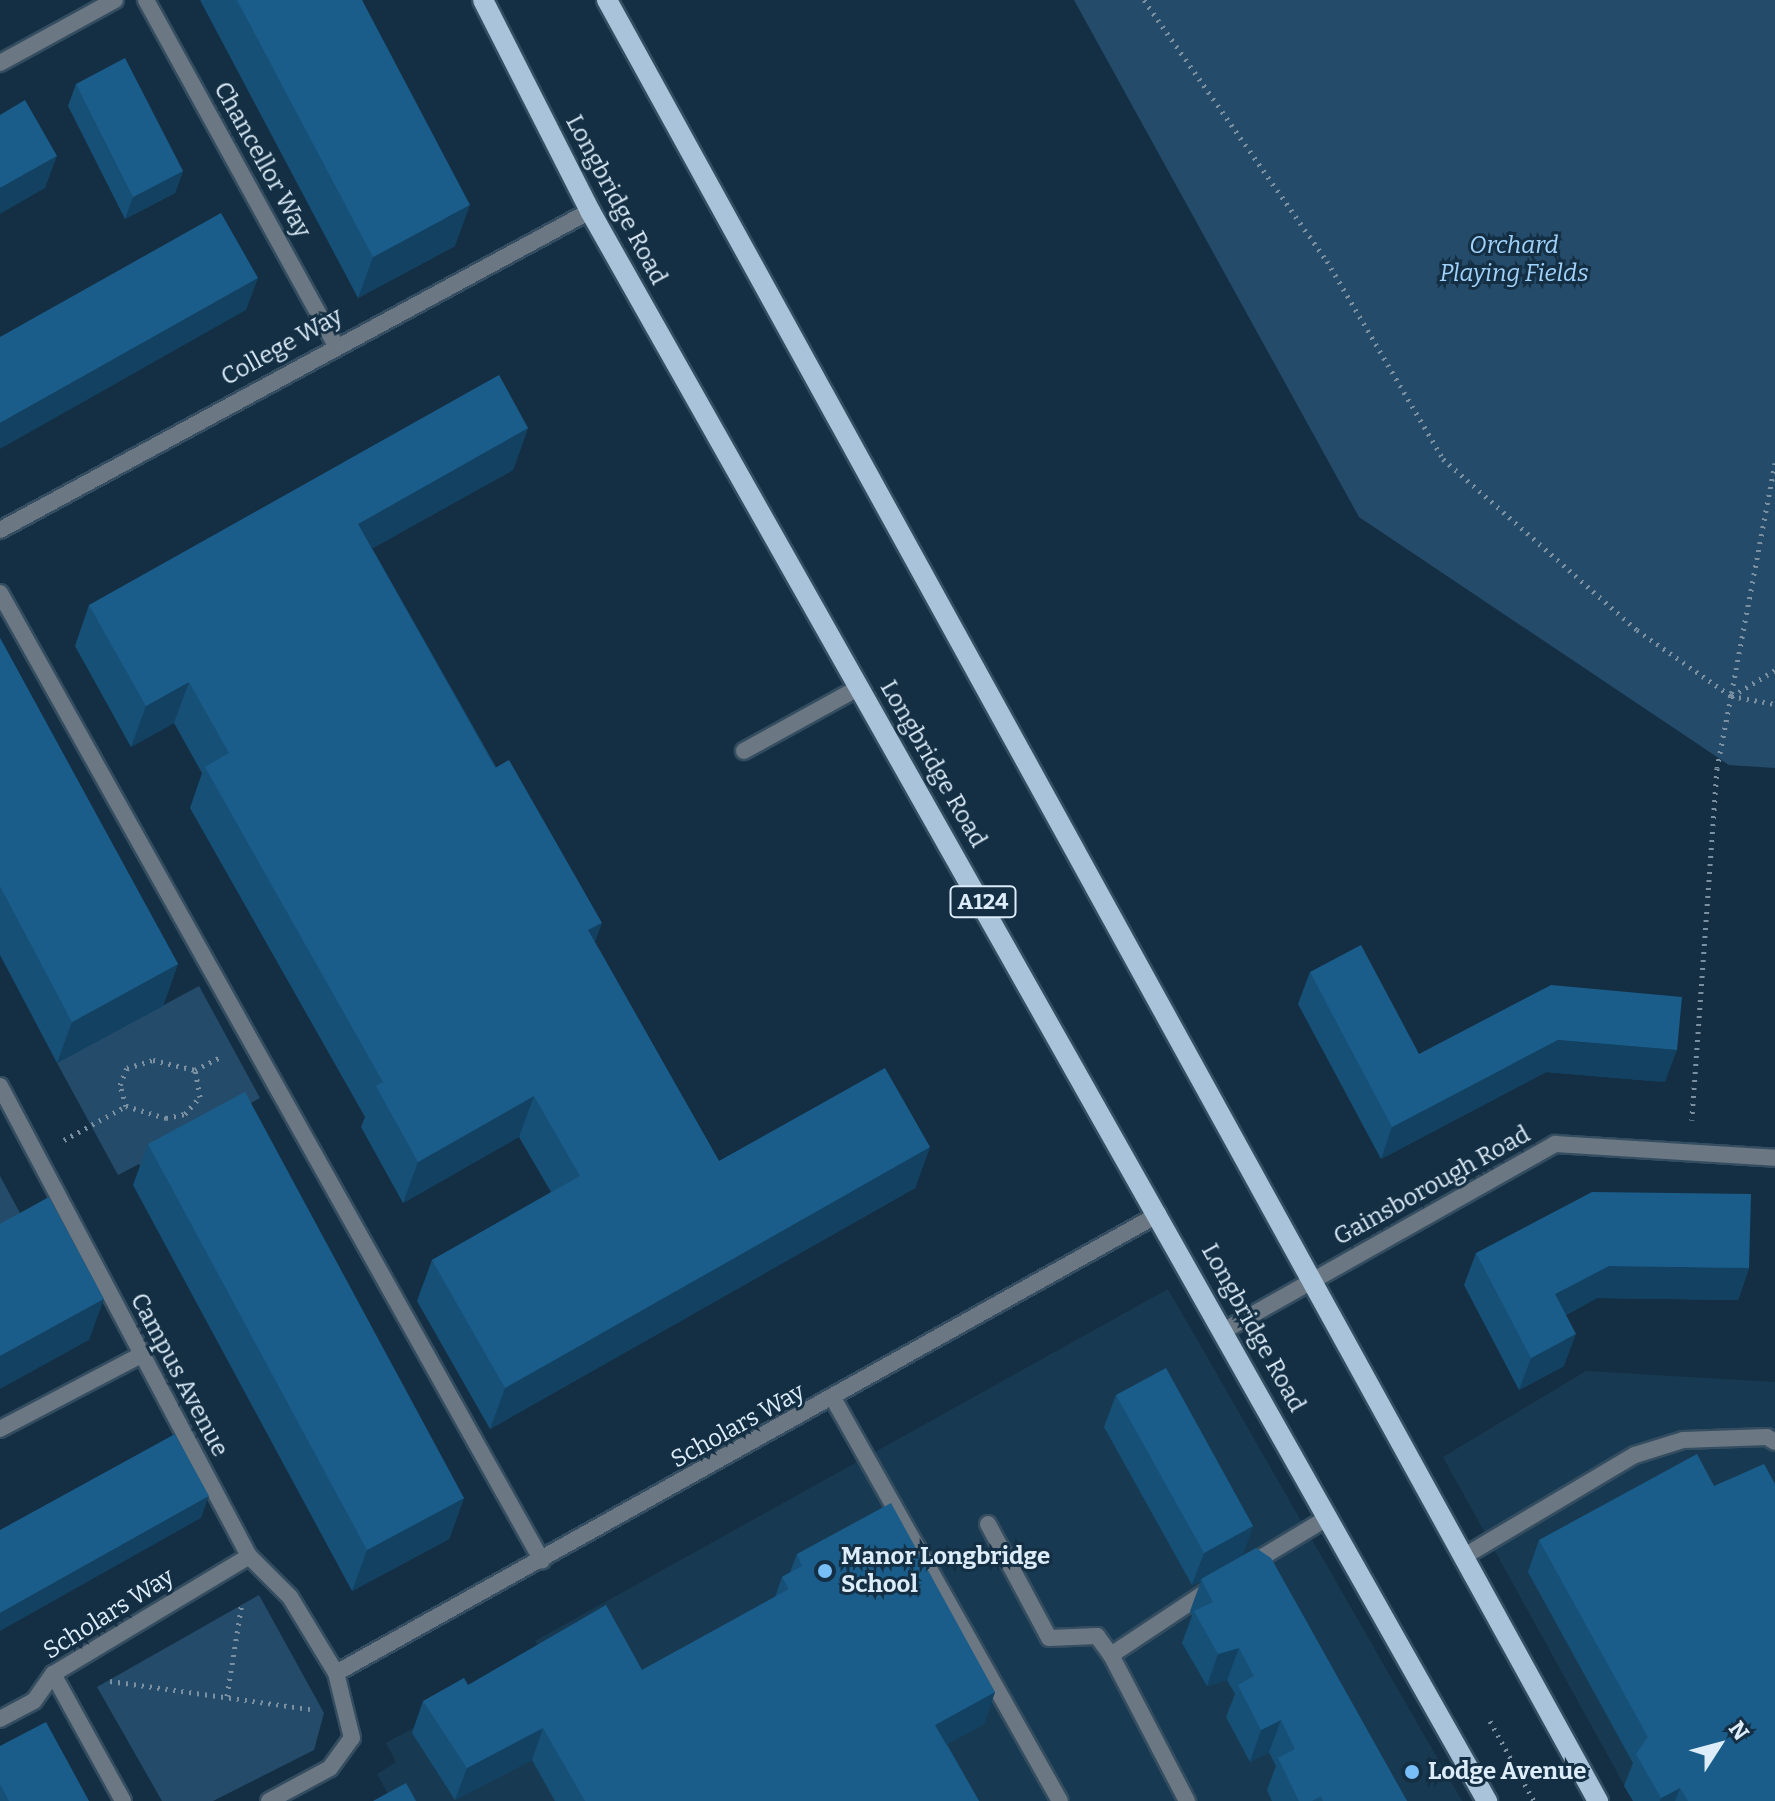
<!DOCTYPE html>
<style>
body{margin:0}
#map{position:relative;width:1775px;height:1801px;overflow:hidden;background:#142f43;font-family:Bitter,serif}
div>[style]{position:absolute}
[style*='--x']{left:calc(var(--x)*1px);top:calc(var(--y)*1px);width:calc(var(--w)*1px);rotate:calc(var(--a)*1deg)}
.built>*{inset:0;background:#173a52}
.green>*{inset:0;background:#244c6a}
.path>*{height:5px;margin-top:-2.5px;transform-origin:0;background:repeating-linear-gradient(90deg,#7b90a1 0 2px,transparent 0 8px)}
.roads{filter:drop-shadow(2px 0 #344d60) drop-shadow(-2px 0 #344d60) drop-shadow(0 2px #344d60) drop-shadow(0 -2px #344d60)}
.service>*{height:16px;margin:-8px;padding:0 8px;transform-origin:8px;border-radius:8px;background:#6b7883}
.minor>*{height:16px;margin:-8px;padding:0 8px;transform-origin:8px;border-radius:8px;background:#6b7883}
.primary>*{height:20px;margin:-10px;padding:0 10px;transform-origin:10px;border-radius:10px;background:#a9c4da}
.wall>*{inset:0;background:#175077}
.shaded-wall>*{inset:0;background:#134161}
.building>*{inset:0;background:#1b5d8a}
.dots>*{width:22px;height:22px;translate:-50% -50%;box-sizing:border-box;border:4px solid #142f43;border-radius:50%}
span{translate:-50% -50%;white-space:nowrap;text-align:center;line-height:1.15;-webkit-text-stroke:6px #142f43;paint-order:stroke}
.shield-label span{padding:2px 6px;background:#142f43;border:2px solid;border-radius:6px;-webkit-text-stroke-width:0}
.shield-label{font-size:22px;color:#dcecf9;font-weight:700}
.street-label{font-size:24px;color:#dcecf9}
.park-label{font-size:24px;color:#a0d2fa;font-style:italic}
.poi-label{font-size:24px;color:#dcecf9;font-weight:700}
.left{translate:0 -50%;text-align:left}
.north{position:absolute;left:1679px;top:1705px;width:80px;height:80px;-webkit-text-stroke:6px #142f43;paint-order:stroke;rotate:54deg;font-size:22px;font-weight:700;line-height:32px;text-align:center;color:#dcecf9}
.north::after{content:'';display:block;margin:auto;width:28px;height:36px;background:#dcecf9;clip-path:polygon(50% 0,100% 100%,50% 72%,0 100%)}
</style>
<div id="map">
<div class="built">
<i style="clip-path:polygon(1168px 1289px,1462px 1801px,392px 1801px,377px 1774px,396px 1762px,386px 1743px,545px 1656px,535px 1641px)"></i>
<i style="clip-path:polygon(1586px 1371px,1775px 1382px,1775px 1801px,1633px 1801px,1443px 1457px)"></i>
</div>
<div class="green">
<i style="clip-path:polygon(1074px 0,1775px 0,1775px 768px,1729px 765px,1359px 517px)"></i>
<i style="clip-path:polygon(199px 986px,260px 1098px,197px 1132px,147px 1178px,139px 1164px,118px 1175px,57px 1063px)"></i>
<i style="clip-path:polygon(0 1176px,34px 1239px,0 1257px)"></i>
<i style="clip-path:polygon(259px 1595px,324px 1713px,314px 1750px,213px 1801px,162px 1801px,97px 1687px)"></i>
</div>
<div class="path">
<i style="--x:1144;--y:0;--w:319;--a:55"></i>
<i style="--x:1327;--y:261;--w:229;--a:59.6"></i>
<i style="--x:1443;--y:459;--w:259;--a:41.4"></i>
<i style="--x:1637;--y:630;--w:115;--a:35.1"></i>
<i style="--x:1731;--y:696;--w:73;--a:101"></i>
<i style="--x:1717;--y:768;--w:353;--a:94.1"></i>
<i style="--x:1775;--y:463;--w:237;--a:100.7"></i>
<i style="--x:1731;--y:696;--w:45;--a:10.3"></i>
<i style="--x:1732;--y:696;--w:50;--a:-31.2"></i>
<i style="--x:126;--y:1106;--w:42;--a:16.7"></i>
<i style="--x:166;--y:1118;--w:19;--a:-12"></i>
<i style="--x:185;--y:1114;--w:23;--a:-49"></i>
<i style="--x:200;--y:1097;--w:27;--a:-100"></i>
<i style="--x:64;--y:1140;--w:71;--a:-28.7"></i>
<i style="--x:126;--y:1106;--w:22;--a:-106"></i>
<i style="--x:120;--y:1085;--w:18;--a:-68"></i>
<i style="--x:127;--y:1068;--w:27;--a:-17"></i>
<i style="--x:153;--y:1060;--w:43;--a:13.4"></i>
<i style="--x:195;--y:1070;--w:28;--a:-27"></i>
<i style="--x:110;--y:1681;--w:202;--a:8"></i>
<i style="--x:227;--y:1696;--w:95;--a:-80.9"></i>
<i style="--x:1490;--y:1721;--w:91;--a:61.2"></i>
</div>
<div class="roads">
<div class="service">
<i style="--x:0;--y:530;--w:671;--a:-28.4"></i>
<i style="--x:0;--y:593;--w:1109;--a:60.75"></i>
<i style="--x:744;--y:751;--w:130;--a:-28.9"></i>
<i style="--x:834;--y:1400;--w:460;--a:60.6"></i>
<i style="--x:0;--y:1429;--w:159;--a:-27.7"></i>
<i style="--x:988;--y:1524;--w:129;--a:61.8"></i>
<i style="--x:1049;--y:1638;--w:48;--a:-2.4"></i>
<i style="--x:1097;--y:1636;--w:24;--a:54"></i>
<i style="--x:1111;--y:1655;--w:121;--a:-33.6"></i>
<i style="--x:1468;--y:1554;--w:194;--a:-30.7"></i>
<i style="--x:1635;--y:1455;--w:50;--a:-17.4"></i>
<i style="--x:1683;--y:1440;--w:84;--a:-2"></i>
<i style="--x:1767;--y:1437;--w:9;--a:32"></i>
<i style="--x:1249;--y:1565;--w:93;--a:-31"></i>
<i style="--x:1111;--y:1655;--w:165;--a:62.5"></i>
<i style="--x:53;--y:1674;--w:145;--a:61.1"></i>
<i style="--x:269;--y:1801;--w:69;--a:-28.4"></i>
<i style="--x:330;--y:1768;--w:37;--a:-54"></i>
<i style="--x:352;--y:1738;--w:67;--a:-103.8"></i>
</div>
<div class="minor">
<i style="--x:146;--y:0;--w:393;--a:61.2"></i>
<i style="--x:0;--y:63;--w:131;--a:-28.7"></i>
<i style="--x:0;--y:1086;--w:532;--a:62.09"></i>
<i style="--x:249;--y:1556;--w:58;--a:45"></i>
<i style="--x:290;--y:1597;--w:89;--a:58.8"></i>
<i style="--x:336;--y:1673;--w:942;--a:-29.15"></i>
<i style="--x:1225;--y:1330;--w:379;--a:-29.4"></i>
<i style="--x:1555;--y:1144;--w:220;--a:3.6"></i>
<i style="--x:0;--y:1719;--w:38;--a:-28"></i>
<i style="--x:34;--y:1701;--w:33;--a:-55"></i>
<i style="--x:53;--y:1674;--w:229;--a:-31"></i>
</div>
<div class="primary">
<i style="--x:483;--y:0;--w:237;--a:63.1"></i>
<i style="--x:590;--y:211;--w:1826;--a:60.57"></i>
<i style="--x:607;--y:0;--w:2056;--a:61.18"></i>
</div>
</div>
<div class="wall">
<i style="clip-path:polygon(200px 0,362px 0,455px 246px,358px 298px)"></i>
<i style="clip-path:polygon(76px 84px,183px 171px,175px 193px,125px 219px,68px 106px)"></i>
<i style="clip-path:polygon(528px 428px,513px 470px,372px 548px,719px 1161px,930px 1147px,915px 1188px,490px 1429px,417px 1301px,432px 1260px,551px 1192px,519px 1137px,403px 1203px,361px 1127px,365px 1117px,190px 808px,202px 773px,174px 723px,131px 747px,75px 646px,89px 605px)"></i>
<i style="clip-path:polygon(0 638px,178px 964px,163px 1006px,57px 1063px,0 955px)"></i>
<i style="clip-path:polygon(1310px 972px,1419px 1054px,1665px 1082px,1546px 1072px,1381px 1159px,1298px 1004px)"></i>
<i style="clip-path:polygon(148px 1144px,464px 1498px,449px 1539px,352px 1591px,133px 1185px)"></i>
<i style="clip-path:polygon(1476px 1253px,1749px 1268px,1738px 1300px,1597px 1298px,1566px 1315px,1564px 1366px,1519px 1390px,1464px 1285px)"></i>
<i style="clip-path:polygon(1116px 1395px,1253px 1526px,1242px 1556px,1407px 1801px,1272px 1801px,1267px 1790px,1276px 1766px,1269px 1752px,1250px 1762px,1226px 1717px,1235px 1694px,1227px 1680px,1207px 1686px,1182px 1643px,1192px 1616px,1190px 1611px,1201px 1581px,1192px 1585px,1104px 1427px)"></i>
<i style="clip-path:polygon(1714px 1486px,1775px 1801px,1633px 1801px,1624px 1786px,1633px 1763px,1528px 1572px,1539px 1540px)"></i>
<i style="clip-path:polygon(797px 1554px,995px 1692px,984px 1724px,947px 1744px,979px 1801px,555px 1801px,532px 1760px,455px 1800px,412px 1733px,423px 1701px,642px 1670px,775px 1597px,782px 1577px,790px 1572px)"></i>
<i style="clip-path:polygon(0 1746px,89px 1801px,0 1801px)"></i>
</div>
<div class="shaded-wall">
<i style="clip-path:polygon(57px 156px,45px 188px,0 214px,0 188px)"></i>
<i style="clip-path:polygon(183px 171px,175px 193px,125px 219px,133px 197px)"></i>
<i style="clip-path:polygon(470px 205px,455px 246px,358px 298px,373px 257px)"></i>
<i style="clip-path:polygon(258px 278px,246px 310px,0 449px,0 423px)"></i>
<i style="clip-path:polygon(528px 428px,513px 470px,343px 565px,358px 524px)"></i>
<i style="clip-path:polygon(189px 682px,174px 723px,131px 747px,146px 706px)"></i>
<i style="clip-path:polygon(602px 923px,587px 964px,588px 930px)"></i>
<i style="clip-path:polygon(178px 964px,163px 1006px,57px 1063px,72px 1022px)"></i>
<i style="clip-path:polygon(1558px 1040px,1677px 1050px,1665px 1082px,1546px 1072px,1381px 1159px,1392px 1127px)"></i>
<i style="clip-path:polygon(534px 1096px,519px 1137px,403px 1203px,418px 1162px)"></i>
<i style="clip-path:polygon(930px 1147px,915px 1188px,490px 1429px,505px 1388px)"></i>
<i style="clip-path:polygon(1609px 1266px,1749px 1268px,1738px 1300px,1597px 1298px,1544px 1326px,1555px 1294px)"></i>
<i style="clip-path:polygon(104px 1299px,89px 1340px,0 1389px,0 1356px)"></i>
<i style="clip-path:polygon(1576px 1334px,1564px 1366px,1519px 1390px,1531px 1358px)"></i>
<i style="clip-path:polygon(209px 1496px,201px 1518px,0 1631px,0 1613px)"></i>
<i style="clip-path:polygon(464px 1498px,449px 1539px,352px 1591px,367px 1550px)"></i>
<i style="clip-path:polygon(1253px 1526px,1242px 1558px,1192px 1585px,1204px 1553px)"></i>
<i style="clip-path:polygon(1239px 1648px,1227px 1680px,1207px 1686px,1218px 1654px)"></i>
<i style="clip-path:polygon(995px 1692px,984px 1724px,924px 1757px,935px 1725px)"></i>
<i style="clip-path:polygon(1281px 1720px,1269px 1752px,1250px 1762px,1261px 1730px)"></i>
<i style="clip-path:polygon(543px 1728px,532px 1760px,455px 1800px,467px 1768px)"></i>
<i style="clip-path:polygon(1680px 1788px,1675px 1801px,1660px 1801px,1661px 1798px)"></i>
</div>
<div class="building">
<i style="clip-path:polygon(237px 0,362px 0,470px 205px,373px 257px)"></i>
<i style="clip-path:polygon(125px 58px,183px 171px,133px 197px,76px 84px)"></i>
<i style="clip-path:polygon(25px 100px,57px 156px,0 188px,0 115px)"></i>
<i style="clip-path:polygon(221px 213px,258px 278px,0 423px,0 337px)"></i>
<i style="clip-path:polygon(499px 375px,528px 428px,358px 524px,495px 768px,509px 760px,602px 923px,588px 930px,719px 1161px,885px 1068px,930px 1147px,505px 1388px,432px 1260px,580px 1176px,534px 1096px,418px 1162px,376px 1086px,383px 1082px,205px 767px,229px 753px,189px 682px,146px 706px,89px 605px)"></i>
<i style="clip-path:polygon(0 638px,178px 964px,72px 1022px,0 886px)"></i>
<i style="clip-path:polygon(1361px 945px,1419px 1054px,1551px 985px,1682px 997px,1677px 1050px,1558px 1040px,1392px 1127px,1310px 972px)"></i>
<i style="clip-path:polygon(245px 1092px,464px 1498px,367px 1550px,148px 1144px)"></i>
<i style="clip-path:polygon(1592px 1192px,1751px 1194px,1749px 1268px,1609px 1266px,1555px 1294px,1576px 1334px,1531px 1358px,1476px 1253px)"></i>
<i style="clip-path:polygon(49px 1197px,104px 1299px,0 1356px,0 1224px)"></i>
<i style="clip-path:polygon(1166px 1368px,1253px 1526px,1204px 1553px,1116px 1395px)"></i>
<i style="clip-path:polygon(175px 1434px,209px 1496px,0 1613px,0 1530px)"></i>
<i style="clip-path:polygon(1697px 1454px,1714px 1486px,1764px 1464px,1775px 1484px,1775px 1801px,1688px 1801px,1680px 1788px,1661px 1798px,1636px 1754px,1648px 1737px,1539px 1540px)"></i>
<i style="clip-path:polygon(891px 1503px,995px 1692px,935px 1725px,979px 1801px,585px 1801px,543px 1728px,467px 1768px,423px 1701px,464px 1678px,468px 1685px,606px 1605px,642px 1670px,789px 1589px,782px 1577px,802px 1566px,797px 1554px)"></i>
<i style="clip-path:polygon(1256px 1548px,1271px 1558px,1407px 1801px,1323px 1801px,1321px 1796px,1312px 1801px,1299px 1801px,1278px 1758px,1295px 1749px,1281px 1720px,1261px 1730px,1238px 1685px,1254px 1676px,1239px 1648px,1218px 1654px,1194px 1611px,1213px 1602px,1201px 1579px)"></i>
<i style="clip-path:polygon(46px 1722px,89px 1801px,9px 1801px,0 1784px,0 1746px)"></i>
<i style="clip-path:polygon(406px 1783px,416px 1801px,373px 1801px)"></i>
</div>
<div class="dots">
<i style="left:825px;top:1571px;background:#78bff7"></i>
<i style="left:1412px;top:1772px;background:#78bff7"></i>
</div>
<div class="shield-label">
<span style="left:983px;top:902px">A124</span>
</div>
<div class="street-label">
<span style="left:262px;top:160px;rotate:61deg">Chancellor Way</span>
<span style="left:616px;top:200px;rotate:62deg">Longbridge Road</span>
<span style="left:282px;top:347px;rotate:-29deg">College Way</span>
<span style="left:933px;top:764px;rotate:60deg">Longbridge Road</span>
<span style="left:1432px;top:1186px;rotate:-29deg">Gainsborough Road</span>
<span style="left:1253px;top:1328px;rotate:61deg">Longbridge Road</span>
<span style="left:179px;top:1375px;rotate:62deg">Campus Avenue</span>
<span style="left:738px;top:1426px;rotate:-29deg">Scholars Way</span>
<span style="left:109px;top:1614px;rotate:-32deg">Scholars Way</span>
</div>
<div class="park-label">
<span style="left:1514px;top:260px">Orchard<br>Playing Fields</span>
</div>
<div class="poi-label">
<span class="left" style="left:841px;top:1571px">Manor Longbridge<br>School</span>
<span class="left" style="left:1428px;top:1772px">Lodge Avenue</span>
</div>
<div class="north">N</div>
</div>
